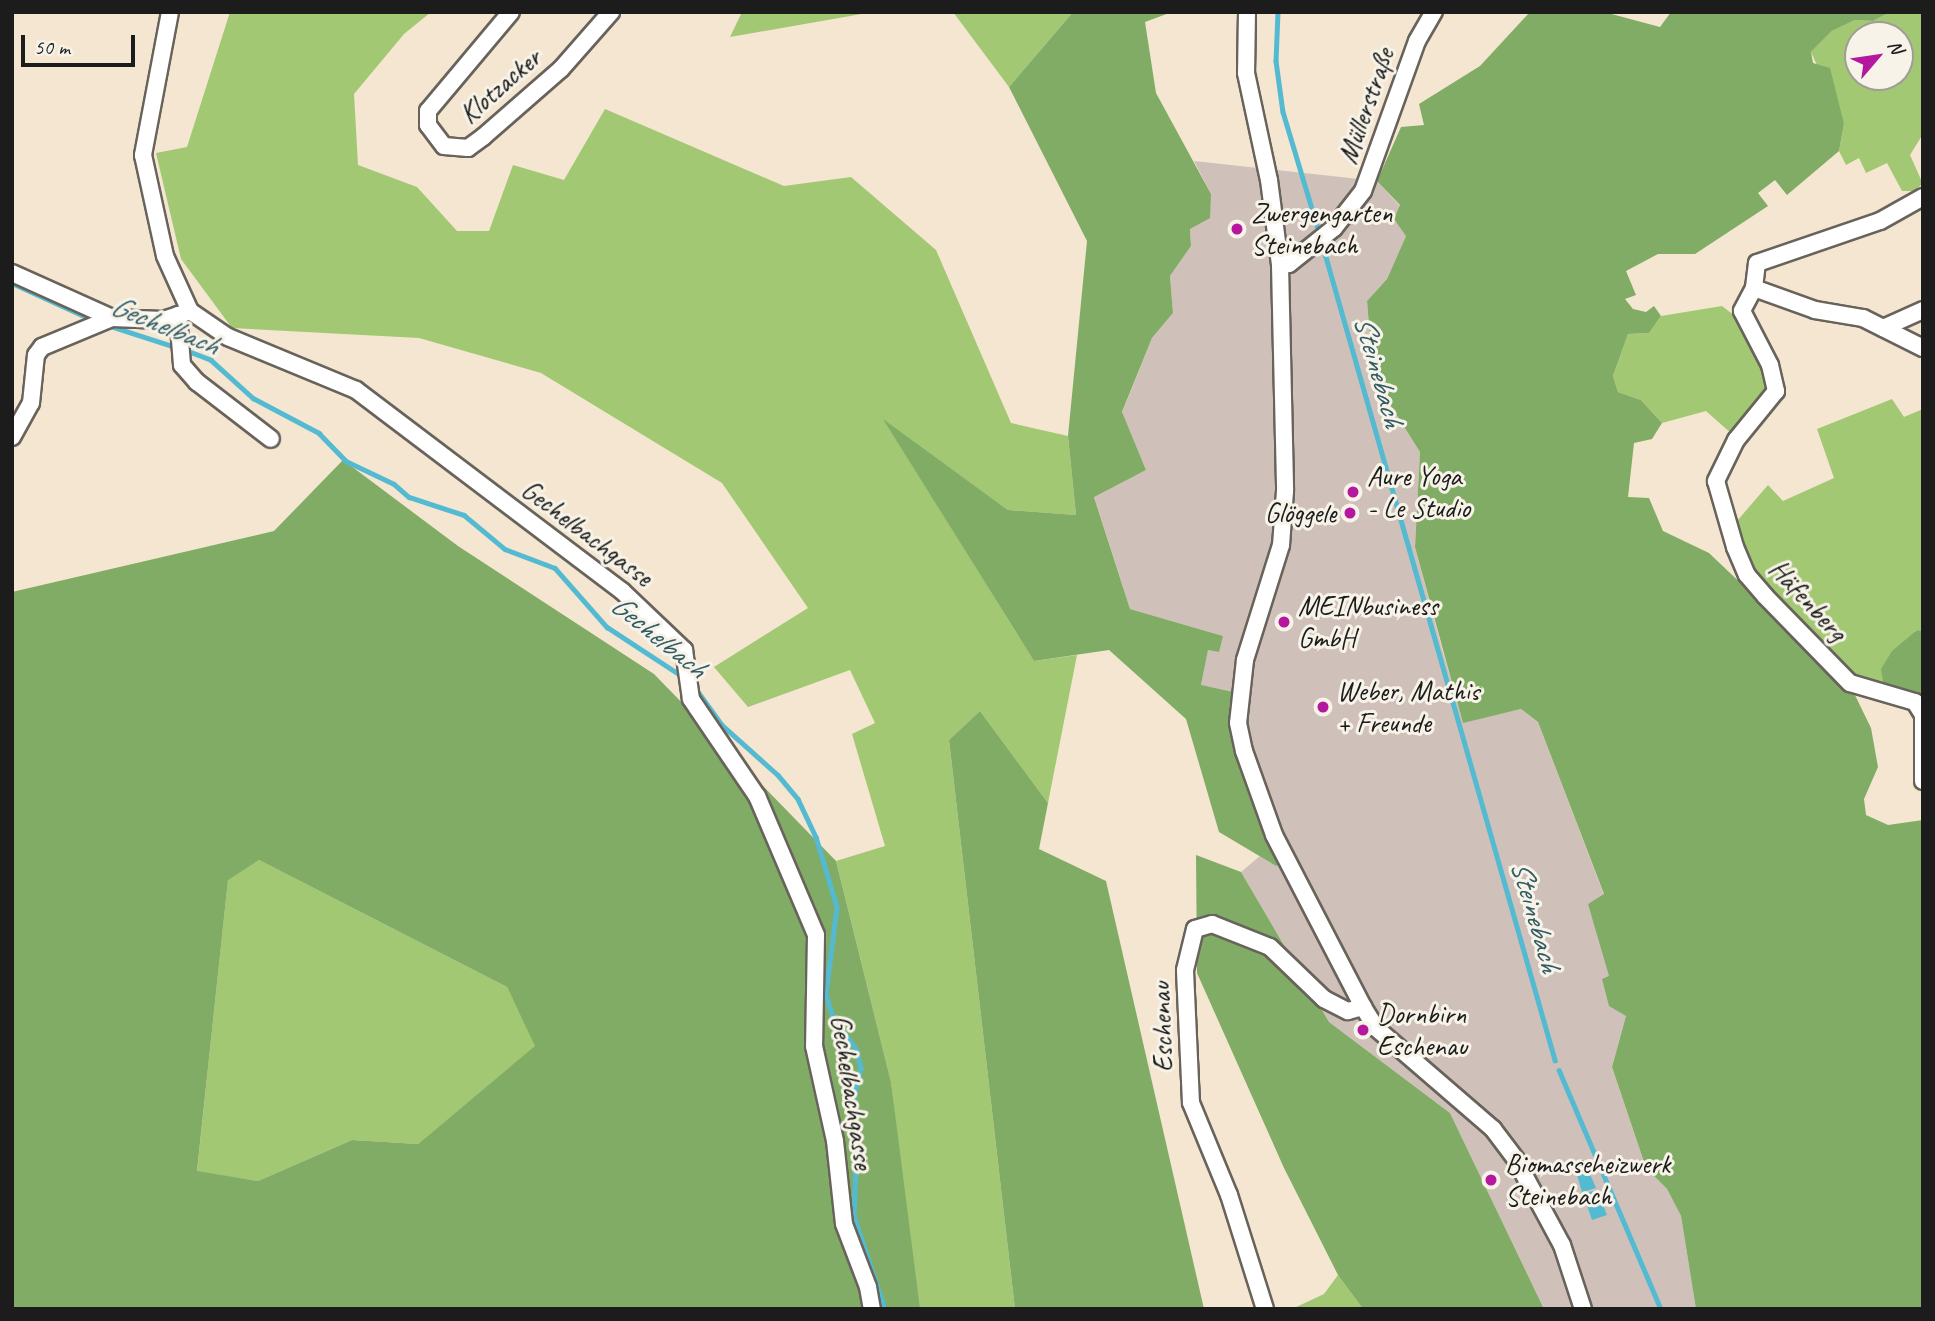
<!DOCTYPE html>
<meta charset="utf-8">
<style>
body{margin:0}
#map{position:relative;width:1935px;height:1321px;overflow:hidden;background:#f4e6d0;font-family:Caveat,sans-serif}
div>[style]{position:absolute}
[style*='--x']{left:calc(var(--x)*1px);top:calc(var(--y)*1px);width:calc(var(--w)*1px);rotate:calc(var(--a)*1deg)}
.industrial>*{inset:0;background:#cfc1ba}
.green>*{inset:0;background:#a2c873}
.forest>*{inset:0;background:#81ac65}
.water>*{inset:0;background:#53bad1}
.stream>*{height:4.5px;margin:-2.25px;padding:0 2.25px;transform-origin:2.25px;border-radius:2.25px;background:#53bad1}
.roads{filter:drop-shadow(2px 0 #68635b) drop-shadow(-2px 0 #68635b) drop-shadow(0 2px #68635b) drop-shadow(0 -2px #68635b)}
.minor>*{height:16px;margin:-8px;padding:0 8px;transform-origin:8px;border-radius:8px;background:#fff}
.dots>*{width:19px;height:19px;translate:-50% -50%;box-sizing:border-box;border:4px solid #f7f3e8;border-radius:50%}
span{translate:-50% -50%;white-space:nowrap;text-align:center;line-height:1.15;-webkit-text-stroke:6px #f7f3e8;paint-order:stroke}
.street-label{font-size:28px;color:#1c1c1c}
.poi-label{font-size:28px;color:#1c1c1c}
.left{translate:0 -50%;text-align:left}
.right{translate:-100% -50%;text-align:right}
.water-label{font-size:30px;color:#325b64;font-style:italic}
.frame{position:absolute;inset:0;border:14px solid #1c1c1c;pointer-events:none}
.north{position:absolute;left:1844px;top:21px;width:70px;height:70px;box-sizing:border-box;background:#f7f3e8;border:2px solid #9f9d96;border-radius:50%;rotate:61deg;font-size:19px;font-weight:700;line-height:28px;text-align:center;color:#1c1c1c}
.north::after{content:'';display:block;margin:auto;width:24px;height:32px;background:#b5179e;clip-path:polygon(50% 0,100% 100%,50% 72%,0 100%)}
.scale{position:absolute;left:21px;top:35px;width:114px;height:32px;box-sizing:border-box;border:4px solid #1c1c1c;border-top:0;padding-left:9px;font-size:21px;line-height:24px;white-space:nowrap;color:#1c1c1c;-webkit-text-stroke:5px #f7f3e8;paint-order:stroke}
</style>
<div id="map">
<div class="industrial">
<i style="clip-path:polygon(1194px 161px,1377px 181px,1400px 206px,1406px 236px,1387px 279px,1367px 301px,1371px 349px,1391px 406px,1420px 452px,1415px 547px,1441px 645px,1463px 722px,1521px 709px,1538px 722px,1604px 895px,1588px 904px,1626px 1016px,1612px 1067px,1646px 1168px,1667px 1189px,1681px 1216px,1696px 1309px,1544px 1309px,1450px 1113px,1329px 1022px,1241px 872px,1260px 856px,1276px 866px,1280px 864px,1250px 798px,1229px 707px,1201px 685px,1208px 649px,1223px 636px,1130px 609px,1094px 496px,1146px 470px,1122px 413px,1152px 338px,1173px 313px,1170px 276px,1191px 246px,1190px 229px,1211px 194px)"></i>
</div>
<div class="green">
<i style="clip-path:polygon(230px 12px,431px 12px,404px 34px,354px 94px,358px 165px,417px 187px,457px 231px,489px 231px,513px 165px,564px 180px,605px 109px,784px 186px,851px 177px,936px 250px,1011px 423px,1068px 436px,1076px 515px,1008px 510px,885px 421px,1034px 661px,1077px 655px,1048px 803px,980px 711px,949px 740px,1015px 1309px,917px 1309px,891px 1082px,836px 861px,885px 846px,852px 734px,875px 723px,850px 670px,748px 707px,714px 667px,808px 608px,722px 483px,541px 373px,419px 338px,232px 328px,181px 259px,156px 153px,187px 147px)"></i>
<i style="clip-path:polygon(742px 12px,873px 12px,730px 37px)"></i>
<i style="clip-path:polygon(953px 12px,1073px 12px,1009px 87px)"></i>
<i style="clip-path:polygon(evenodd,1890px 12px,1923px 12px,1923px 134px,1910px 155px,1923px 184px,1913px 191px,1902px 191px,1887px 163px,1866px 173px,1859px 158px,1846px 165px,1839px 151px,1844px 124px,1811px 52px,1832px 31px,1855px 20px,1873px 21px,1890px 12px,1858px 35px,1900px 35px,1900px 77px,1858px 77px,1858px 35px)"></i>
<i style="clip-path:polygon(1722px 306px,1739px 319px,1770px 386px,1732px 434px,1706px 411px,1662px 423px,1641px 400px,1618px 392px,1613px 376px,1628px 334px,1649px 333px,1661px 316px)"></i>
<i style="clip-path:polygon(1892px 399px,1904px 417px,1923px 409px,1923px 631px,1916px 630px,1884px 687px,1852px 689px,1745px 584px,1737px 521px,1768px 485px,1783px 501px,1834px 478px,1817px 429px)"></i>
<i style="clip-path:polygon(259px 860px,507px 987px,536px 1046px,418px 1144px,352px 1140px,258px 1181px,197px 1172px,228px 879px)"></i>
<i style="clip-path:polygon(1338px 1275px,1363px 1309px,1292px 1309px,1324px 1294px)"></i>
</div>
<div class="forest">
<i style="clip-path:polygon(1073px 12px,1172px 12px,1145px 22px,1156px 93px,1211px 194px,1210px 218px,1190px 229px,1191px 246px,1170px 276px,1173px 313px,1152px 338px,1122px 412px,1146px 470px,1094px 497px,1130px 609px,1223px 636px,1219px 652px,1208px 650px,1201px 685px,1233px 692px,1229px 707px,1250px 798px,1280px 864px,1276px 866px,1219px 832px,1186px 719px,1109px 650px,1034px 661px,883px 419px,1008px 510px,1076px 515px,1068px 436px,1087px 241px,1009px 87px)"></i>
<i style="clip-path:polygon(1530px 12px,1604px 12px,1660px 27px,1671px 12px,1890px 12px,1873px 21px,1855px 20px,1832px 31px,1811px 52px,1813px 63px,1830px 68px,1844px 124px,1839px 151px,1787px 195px,1775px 180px,1758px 193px,1768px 206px,1695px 254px,1658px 254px,1626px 271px,1636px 295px,1625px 299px,1633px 309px,1646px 312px,1654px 306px,1661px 316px,1649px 333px,1628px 334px,1613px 376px,1618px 392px,1641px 400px,1662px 423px,1652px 439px,1634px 443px,1628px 497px,1649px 498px,1663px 531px,1709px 553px,1852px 689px,1871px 728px,1878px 767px,1864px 799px,1866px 815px,1888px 825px,1923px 820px,1923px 1309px,1696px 1309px,1681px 1216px,1667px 1189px,1646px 1168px,1612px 1067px,1626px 1016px,1609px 1006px,1602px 979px,1609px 976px,1588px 904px,1604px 894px,1538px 722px,1521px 709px,1463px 723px,1415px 547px,1420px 452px,1391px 406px,1371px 349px,1367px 301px,1387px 279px,1406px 236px,1394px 219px,1400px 205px,1377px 181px,1401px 127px,1424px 125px,1419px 104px,1480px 66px)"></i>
<i style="clip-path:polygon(evenodd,343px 460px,458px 546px,654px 674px,836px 861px,891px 1082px,920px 1309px,12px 1309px,12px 592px,274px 531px,343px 460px,259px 860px,507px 987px,535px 1046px,418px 1144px,352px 1140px,258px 1181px,197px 1171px,228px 880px,259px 860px)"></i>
<i style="clip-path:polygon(1917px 630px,1923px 631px,1923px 703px,1884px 687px,1881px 669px,1892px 651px)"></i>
<i style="clip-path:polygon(980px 711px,1048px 803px,1039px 849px,1106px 881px,1204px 1309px,1015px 1309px,949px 740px)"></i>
<i style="clip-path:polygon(1196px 855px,1241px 872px,1329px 1022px,1450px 1113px,1544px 1309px,1363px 1309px,1338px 1275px,1284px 1168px,1197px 973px)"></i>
</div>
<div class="water">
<i style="clip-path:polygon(1584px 1160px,1596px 1188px,1582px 1192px,1574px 1165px)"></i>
<i style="clip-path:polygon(1597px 1190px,1607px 1215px,1592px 1220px,1583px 1194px)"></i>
</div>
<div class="stream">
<i style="--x:1278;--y:12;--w:49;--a:92.3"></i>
<i style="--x:1276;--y:61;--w:51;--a:82.2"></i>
<i style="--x:1283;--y:112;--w:128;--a:73.3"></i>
<i style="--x:1322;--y:243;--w:850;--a:74.08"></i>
<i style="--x:12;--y:283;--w:91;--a:24.6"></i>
<i style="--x:107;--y:325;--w:71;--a:17.9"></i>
<i style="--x:183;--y:349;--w:30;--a:21"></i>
<i style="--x:211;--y:360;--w:57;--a:42.1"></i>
<i style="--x:253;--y:398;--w:75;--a:27.9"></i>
<i style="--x:319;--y:433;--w:39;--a:46"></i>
<i style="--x:346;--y:461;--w:53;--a:25.6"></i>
<i style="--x:394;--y:484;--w:20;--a:41"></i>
<i style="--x:409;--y:497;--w:58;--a:18.1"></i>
<i style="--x:464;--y:515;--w:53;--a:39.7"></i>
<i style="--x:505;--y:549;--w:53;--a:20.8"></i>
<i style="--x:555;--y:568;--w:79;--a:48.6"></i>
<i style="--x:607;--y:627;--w:90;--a:33.2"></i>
<i style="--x:694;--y:686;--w:48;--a:54.3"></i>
<i style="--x:722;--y:725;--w:75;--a:41.8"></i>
<i style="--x:778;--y:775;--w:31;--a:50"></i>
<i style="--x:798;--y:799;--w:42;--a:64.7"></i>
<i style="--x:816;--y:837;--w:73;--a:73.3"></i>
<i style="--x:837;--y:907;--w:88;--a:97.2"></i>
<i style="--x:826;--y:994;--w:24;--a:73"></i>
<i style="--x:833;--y:1017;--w:39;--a:54"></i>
<i style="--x:856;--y:1049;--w:20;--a:75"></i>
<i style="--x:861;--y:1068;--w:43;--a:103.4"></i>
<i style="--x:851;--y:1110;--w:36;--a:81"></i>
<i style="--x:857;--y:1146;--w:70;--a:92.5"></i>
<i style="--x:854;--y:1216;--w:98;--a:71.6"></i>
<i style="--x:1559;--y:1070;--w:260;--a:66.9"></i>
</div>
<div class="roads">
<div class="minor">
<i style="--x:170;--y:12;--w:146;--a:100.7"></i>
<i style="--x:143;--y:155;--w:103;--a:77.7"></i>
<i style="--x:165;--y:256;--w:60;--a:65.6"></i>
<i style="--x:190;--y:311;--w:46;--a:34.4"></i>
<i style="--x:228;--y:337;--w:139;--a:22.5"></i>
<i style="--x:356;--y:390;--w:333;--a:37.1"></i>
<i style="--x:622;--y:591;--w:86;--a:43.6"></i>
<i style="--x:684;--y:650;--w:49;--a:81.9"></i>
<i style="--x:691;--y:699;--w:117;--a:55.8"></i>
<i style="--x:757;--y:796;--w:151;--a:67"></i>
<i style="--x:816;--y:935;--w:111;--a:91"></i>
<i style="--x:814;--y:1046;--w:97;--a:77.5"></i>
<i style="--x:835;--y:1141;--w:83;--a:83.8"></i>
<i style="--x:844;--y:1224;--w:67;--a:69.1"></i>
<i style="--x:868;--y:1287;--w:22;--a:80"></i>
<i style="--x:511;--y:12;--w:129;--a:130"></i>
<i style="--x:428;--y:111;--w:14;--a:90"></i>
<i style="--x:428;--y:125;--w:26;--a:53"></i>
<i style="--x:444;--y:146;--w:24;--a:5"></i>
<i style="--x:468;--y:148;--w:19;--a:-36"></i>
<i style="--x:483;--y:137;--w:103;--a:-41.1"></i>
<i style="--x:561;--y:69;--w:76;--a:-48.7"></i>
<i style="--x:1247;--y:12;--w:61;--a:90.9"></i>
<i style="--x:1246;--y:73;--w:109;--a:77.9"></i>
<i style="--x:1269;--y:180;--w:86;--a:82.6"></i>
<i style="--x:1280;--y:265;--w:226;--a:88.7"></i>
<i style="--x:1285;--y:491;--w:54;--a:94.2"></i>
<i style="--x:1281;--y:545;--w:121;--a:107.4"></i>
<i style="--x:1245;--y:660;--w:63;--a:96.3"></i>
<i style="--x:1238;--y:723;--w:29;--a:78"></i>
<i style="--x:1244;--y:751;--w:89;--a:70.3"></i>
<i style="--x:1274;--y:835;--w:194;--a:62.6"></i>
<i style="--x:1363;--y:1007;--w:25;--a:58"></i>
<i style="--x:1376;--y:1028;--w:155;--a:40.8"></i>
<i style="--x:1493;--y:1129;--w:39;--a:53"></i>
<i style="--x:1516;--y:1160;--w:97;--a:61.6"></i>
<i style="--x:1562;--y:1245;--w:67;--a:71.8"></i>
<i style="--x:1923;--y:197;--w:49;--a:150.8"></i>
<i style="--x:1880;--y:221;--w:130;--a:161.1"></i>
<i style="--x:1757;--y:263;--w:25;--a:97"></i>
<i style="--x:1754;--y:288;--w:26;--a:118"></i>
<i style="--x:1742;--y:311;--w:61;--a:62.6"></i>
<i style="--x:1770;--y:365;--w:27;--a:77"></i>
<i style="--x:1776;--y:391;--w:63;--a:129.2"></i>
<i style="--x:1736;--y:440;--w:46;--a:116"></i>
<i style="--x:1716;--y:481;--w:69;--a:73.9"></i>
<i style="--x:1735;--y:547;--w:30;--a:67"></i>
<i style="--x:1747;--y:575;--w:28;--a:49"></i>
<i style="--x:1765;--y:596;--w:122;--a:45.7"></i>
<i style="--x:1850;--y:683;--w:68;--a:16.3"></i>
<i style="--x:1915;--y:702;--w:15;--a:58"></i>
<i style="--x:1280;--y:265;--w:9;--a:-6"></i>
<i style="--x:1289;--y:264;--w:58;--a:-38.7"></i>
<i style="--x:1334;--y:228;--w:47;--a:-51.9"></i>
<i style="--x:1363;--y:191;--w:159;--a:-70.2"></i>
<i style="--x:1417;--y:41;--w:34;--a:-60"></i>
<i style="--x:12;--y:273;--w:110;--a:24.2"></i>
<i style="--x:112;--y:318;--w:51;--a:2.2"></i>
<i style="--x:163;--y:320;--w:28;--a:-18"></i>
<i style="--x:1754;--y:288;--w:65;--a:19.8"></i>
<i style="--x:1815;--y:310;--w:49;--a:9.5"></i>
<i style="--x:1863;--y:318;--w:67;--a:26.6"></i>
<i style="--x:178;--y:315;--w:50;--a:85.4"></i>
<i style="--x:182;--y:365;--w:23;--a:49"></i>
<i style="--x:197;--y:382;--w:93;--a:37.6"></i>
<i style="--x:1883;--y:328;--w:44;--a:-24.2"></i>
<i style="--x:12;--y:437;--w:39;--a:-61"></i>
<i style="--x:31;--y:403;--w:48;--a:-84.1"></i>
<i style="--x:36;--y:355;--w:10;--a:-53"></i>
<i style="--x:42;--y:347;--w:76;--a:-22.5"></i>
<i style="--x:1923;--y:716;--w:65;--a:90"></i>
<i style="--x:1265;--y:1309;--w:120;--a:-107.5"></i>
<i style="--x:1229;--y:1195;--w:100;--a:-112.4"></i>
<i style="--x:1191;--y:1103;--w:133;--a:-92.6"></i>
<i style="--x:1185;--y:970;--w:42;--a:-76.3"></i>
<i style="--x:1195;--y:929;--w:18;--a:-16"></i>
<i style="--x:1212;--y:924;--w:62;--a:21.6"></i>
<i style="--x:1270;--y:947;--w:75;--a:43.9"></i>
<i style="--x:1324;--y:999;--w:27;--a:27"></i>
<i style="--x:1348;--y:1011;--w:16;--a:-15"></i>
</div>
</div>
<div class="dots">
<i style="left:1237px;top:229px;background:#b5179e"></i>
<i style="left:1353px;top:492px;background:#b5179e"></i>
<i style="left:1350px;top:513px;background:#b5179e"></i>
<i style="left:1284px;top:622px;background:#b5179e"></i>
<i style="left:1323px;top:707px;background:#b5179e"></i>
<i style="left:1363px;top:1030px;background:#b5179e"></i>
<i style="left:1491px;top:1180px;background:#b5179e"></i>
</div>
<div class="street-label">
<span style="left:500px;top:86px;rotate:-41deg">Klotzacker</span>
<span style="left:1366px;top:106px;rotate:-71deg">Müllerstraße</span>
<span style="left:587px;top:533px;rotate:37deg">Gechelbachgasse</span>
<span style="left:1808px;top:600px;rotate:47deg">Häfenberg</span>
<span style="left:1162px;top:1027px;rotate:-92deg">Eschenau</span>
<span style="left:852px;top:1092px;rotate:81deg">Gechelbachgasse</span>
</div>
<div class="poi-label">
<span class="left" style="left:1251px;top:229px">Zwergengarten<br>Steinebach</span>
<span class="left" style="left:1367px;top:492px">Aure Yoga<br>- Le Studio</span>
<span class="right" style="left:1336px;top:513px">Glöggele</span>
<span class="left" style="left:1298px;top:622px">MEINbusiness<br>GmbH</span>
<span class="left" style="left:1337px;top:707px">Weber, Mathis<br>+ Freunde</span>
<span class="left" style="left:1377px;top:1030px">Dornbirn<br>Eschenau</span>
<span class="left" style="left:1505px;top:1180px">Biomasseheizwerk<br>Steinebach</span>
</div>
<div class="water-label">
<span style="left:165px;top:325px;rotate:22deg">Gechelbach</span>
<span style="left:1379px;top:371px;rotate:74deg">Steinebach</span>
<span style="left:659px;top:636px;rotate:39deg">Gechelbach</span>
<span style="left:1536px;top:916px;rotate:74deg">Steinebach</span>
</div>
<div class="frame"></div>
<div class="north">N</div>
<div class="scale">50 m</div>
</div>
